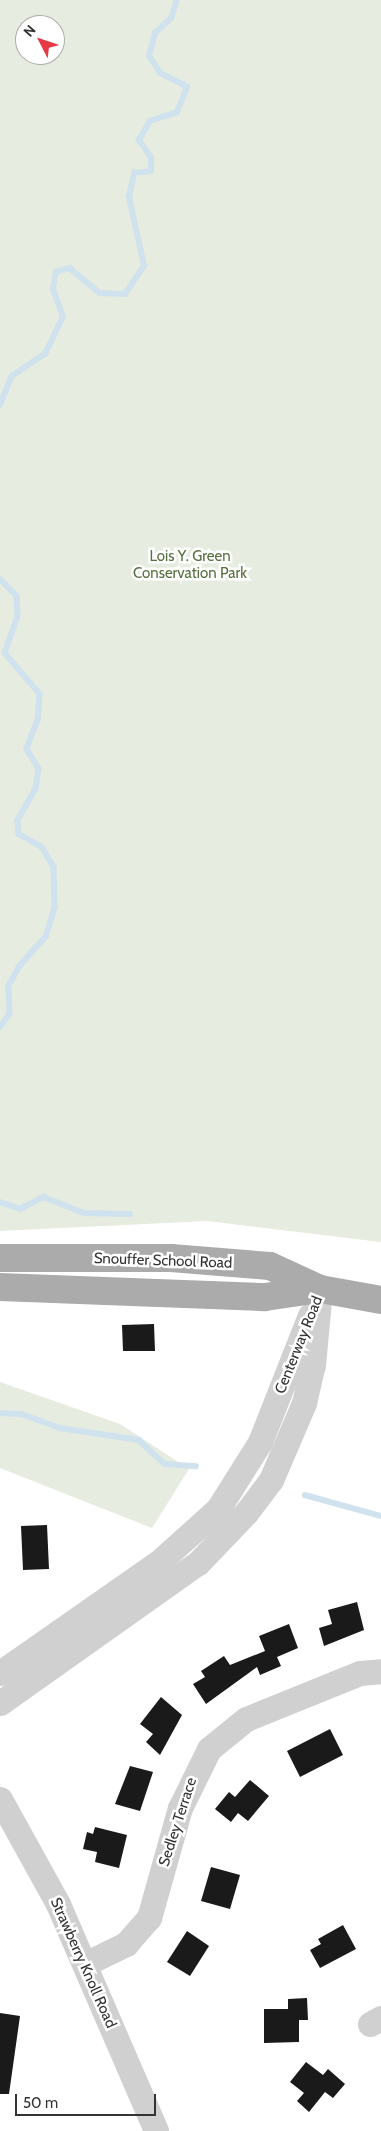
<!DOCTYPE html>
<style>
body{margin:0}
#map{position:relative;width:381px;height:2131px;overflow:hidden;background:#fff;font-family:Cabin,sans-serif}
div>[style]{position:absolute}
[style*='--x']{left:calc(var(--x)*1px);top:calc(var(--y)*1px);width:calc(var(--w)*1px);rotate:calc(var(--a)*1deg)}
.green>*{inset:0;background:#e6ecdf}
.stream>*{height:5.5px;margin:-2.75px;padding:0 2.75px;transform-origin:2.75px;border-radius:2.75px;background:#cfe2ee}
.building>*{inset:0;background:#1a1a1a}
.minor>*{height:25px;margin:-12.5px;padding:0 12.5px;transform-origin:12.5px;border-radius:12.5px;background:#d0d0d0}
.major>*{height:28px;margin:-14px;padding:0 14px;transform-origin:14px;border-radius:14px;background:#ababab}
span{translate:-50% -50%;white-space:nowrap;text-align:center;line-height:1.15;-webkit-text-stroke:5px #fff;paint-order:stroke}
.park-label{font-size:15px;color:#56703f}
.street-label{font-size:15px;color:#333}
.north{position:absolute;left:15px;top:15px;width:50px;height:50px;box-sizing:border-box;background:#fff;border:1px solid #adadad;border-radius:50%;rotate:311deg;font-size:14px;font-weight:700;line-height:20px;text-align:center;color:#333}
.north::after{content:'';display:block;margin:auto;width:18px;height:22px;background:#e63946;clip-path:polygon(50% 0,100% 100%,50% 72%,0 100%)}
.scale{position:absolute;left:15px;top:2094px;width:141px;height:22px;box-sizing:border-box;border:2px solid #333;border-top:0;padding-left:6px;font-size:15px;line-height:18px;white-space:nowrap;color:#333;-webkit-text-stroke:4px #fff;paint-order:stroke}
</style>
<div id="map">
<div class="green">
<i style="clip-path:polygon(evenodd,0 0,381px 0,381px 1242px,207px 1221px,0 1231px,0 0,25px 25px,55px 25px,55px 55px,25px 55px,25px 25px)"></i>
<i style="clip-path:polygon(0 1382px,120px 1424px,189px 1469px,152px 1528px,0 1468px)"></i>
</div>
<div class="stream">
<i style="--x:0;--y:405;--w:31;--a:-68"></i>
<i style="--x:12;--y:376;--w:40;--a:-34"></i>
<i style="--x:45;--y:354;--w:41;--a:-64.1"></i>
<i style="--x:63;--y:317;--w:30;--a:-110"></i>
<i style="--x:53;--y:289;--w:17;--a:-80"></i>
<i style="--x:56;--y:272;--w:15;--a:-16"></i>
<i style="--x:70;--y:268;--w:39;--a:40"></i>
<i style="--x:100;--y:293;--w:25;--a:2"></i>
<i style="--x:125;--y:294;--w:34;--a:-56"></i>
<i style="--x:144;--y:266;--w:71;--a:-102.3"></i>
<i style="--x:129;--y:197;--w:25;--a:-78"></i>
<i style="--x:134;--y:173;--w:17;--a:-7"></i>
<i style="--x:151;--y:171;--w:13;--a:-90"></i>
<i style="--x:151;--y:158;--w:22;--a:-124"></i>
<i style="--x:139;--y:140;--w:22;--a:-60"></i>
<i style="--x:150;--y:121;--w:28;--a:-18"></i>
<i style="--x:177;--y:112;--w:27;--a:-68"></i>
<i style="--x:187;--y:87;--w:30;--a:-153"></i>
<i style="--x:160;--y:73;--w:20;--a:-123"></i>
<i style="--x:149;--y:56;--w:24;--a:-75"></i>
<i style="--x:155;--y:33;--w:22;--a:-43"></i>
<i style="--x:171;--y:18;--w:19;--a:-72"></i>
<i style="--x:0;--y:579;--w:24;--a:45"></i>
<i style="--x:17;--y:596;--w:20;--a:87"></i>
<i style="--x:18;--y:616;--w:39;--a:109"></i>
<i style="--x:5;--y:653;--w:54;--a:49.5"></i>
<i style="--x:40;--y:694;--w:26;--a:94"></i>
<i style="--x:38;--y:720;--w:31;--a:111"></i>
<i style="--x:27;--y:749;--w:23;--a:59"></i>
<i style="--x:39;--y:769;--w:20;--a:99"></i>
<i style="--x:36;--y:789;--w:36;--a:120"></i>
<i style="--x:18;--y:820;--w:14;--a:86"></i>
<i style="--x:19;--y:834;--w:26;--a:29"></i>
<i style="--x:42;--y:847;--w:23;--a:59"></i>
<i style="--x:54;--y:867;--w:41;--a:88.6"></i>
<i style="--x:55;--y:908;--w:30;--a:107"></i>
<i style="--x:46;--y:937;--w:39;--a:132"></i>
<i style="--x:20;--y:966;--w:23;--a:119"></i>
<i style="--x:9;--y:986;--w:28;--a:88"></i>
<i style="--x:10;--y:1014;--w:17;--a:126"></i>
<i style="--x:0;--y:1202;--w:21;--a:19"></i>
<i style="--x:20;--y:1209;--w:27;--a:-27"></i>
<i style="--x:44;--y:1197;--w:43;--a:21.8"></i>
<i style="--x:84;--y:1213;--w:46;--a:1.2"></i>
<i style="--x:0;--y:1413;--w:22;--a:3"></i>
<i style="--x:22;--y:1414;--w:40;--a:20.2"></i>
<i style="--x:60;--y:1428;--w:80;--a:8.6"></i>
<i style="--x:139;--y:1440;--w:35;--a:43"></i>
<i style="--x:165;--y:1464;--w:31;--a:4"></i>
<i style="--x:305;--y:1495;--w:79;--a:15.4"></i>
</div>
<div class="building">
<i style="clip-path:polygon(154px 1324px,155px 1351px,123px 1351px,122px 1325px)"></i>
<i style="clip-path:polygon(47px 1525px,49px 1569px,23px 1570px,21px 1526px)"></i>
<i style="clip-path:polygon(357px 1602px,364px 1630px,324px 1646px,319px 1628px,332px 1624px,328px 1610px)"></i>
<i style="clip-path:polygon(289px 1624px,298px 1648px,277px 1657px,281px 1666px,260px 1675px,257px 1667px,206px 1704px,193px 1684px,205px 1677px,201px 1671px,224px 1656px,230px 1665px,265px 1651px,259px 1636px)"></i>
<i style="clip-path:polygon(161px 1697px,182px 1715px,160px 1755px,146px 1742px,153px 1734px,140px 1724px)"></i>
<i style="clip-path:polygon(330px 1729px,343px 1755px,300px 1777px,287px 1751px)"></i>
<i style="clip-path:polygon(130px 1766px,153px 1772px,140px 1811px,115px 1804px)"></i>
<i style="clip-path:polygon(250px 1780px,269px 1796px,248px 1821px,238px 1813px,231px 1822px,215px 1809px,229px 1792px,235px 1797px)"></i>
<i style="clip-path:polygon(95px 1827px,127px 1835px,119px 1868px,95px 1862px,97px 1852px,83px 1849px,87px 1832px,93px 1834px)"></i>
<i style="clip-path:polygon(211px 1867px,240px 1875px,230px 1909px,201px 1901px)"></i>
<i style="clip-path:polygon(343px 1925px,356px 1949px,320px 1968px,310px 1950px,321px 1944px,318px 1939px)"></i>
<i style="clip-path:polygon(187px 1931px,209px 1946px,190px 1976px,167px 1962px)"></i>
<i style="clip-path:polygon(307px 1998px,308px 2020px,299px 2020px,299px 2042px,264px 2043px,264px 2009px,288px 2009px,288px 1999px)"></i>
<i style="clip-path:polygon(0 2013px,20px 2016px,9px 2094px,0 2094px)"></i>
<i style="clip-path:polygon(306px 2062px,323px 2075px,328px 2069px,345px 2084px,333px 2098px,325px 2092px,309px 2112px,297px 2101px,304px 2093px,290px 2082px)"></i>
</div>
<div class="minor">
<i style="--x:0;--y:1673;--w:195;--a:-35"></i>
<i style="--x:160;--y:1561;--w:78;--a:-41.9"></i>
<i style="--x:218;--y:1509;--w:79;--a:-57.9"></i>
<i style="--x:260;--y:1442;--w:136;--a:-68.5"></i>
<i style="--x:0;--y:1703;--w:242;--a:-35.3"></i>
<i style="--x:198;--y:1563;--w:69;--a:-46.2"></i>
<i style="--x:246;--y:1513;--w:41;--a:-52.9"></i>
<i style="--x:271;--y:1480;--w:84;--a:-66.8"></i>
<i style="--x:304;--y:1403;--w:39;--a:-77"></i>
<i style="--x:313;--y:1365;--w:76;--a:-84.7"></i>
<i style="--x:0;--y:1799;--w:120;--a:61.1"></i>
<i style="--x:58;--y:1904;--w:247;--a:66.6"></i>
<i style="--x:85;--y:1964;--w:46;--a:-26"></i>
<i style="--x:126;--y:1944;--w:35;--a:-49"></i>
<i style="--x:149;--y:1918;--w:114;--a:-74.3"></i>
<i style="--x:180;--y:1808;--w:66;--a:-63.8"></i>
<i style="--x:209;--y:1749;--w:48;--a:-39"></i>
<i style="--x:246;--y:1719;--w:123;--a:-22"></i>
<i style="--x:360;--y:1673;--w:21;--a:-5"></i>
<i style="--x:370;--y:2024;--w:13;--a:-29"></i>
</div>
<div class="major">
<i style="--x:0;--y:1258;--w:171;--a:0"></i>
<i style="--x:171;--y:1258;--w:99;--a:4.6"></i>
<i style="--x:270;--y:1266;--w:55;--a:24.7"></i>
<i style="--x:320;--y:1289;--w:62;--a:10.2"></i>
<i style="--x:0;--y:1287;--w:265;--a:2.2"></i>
<i style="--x:265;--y:1297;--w:56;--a:-8.3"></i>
</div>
<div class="park-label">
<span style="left:190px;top:565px">Lois Y. Green<br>Conservation Park</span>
</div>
<div class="street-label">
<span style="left:163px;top:1261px;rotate:2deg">Snouffer School Road</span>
<span style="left:299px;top:1345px;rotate:-68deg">Centerway Road</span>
<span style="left:178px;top:1822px;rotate:-72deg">Sedley Terrace</span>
<span style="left:83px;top:1963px;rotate:66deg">Strawberry Knoll Road</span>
</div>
<div class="north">N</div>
<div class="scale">50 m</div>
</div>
